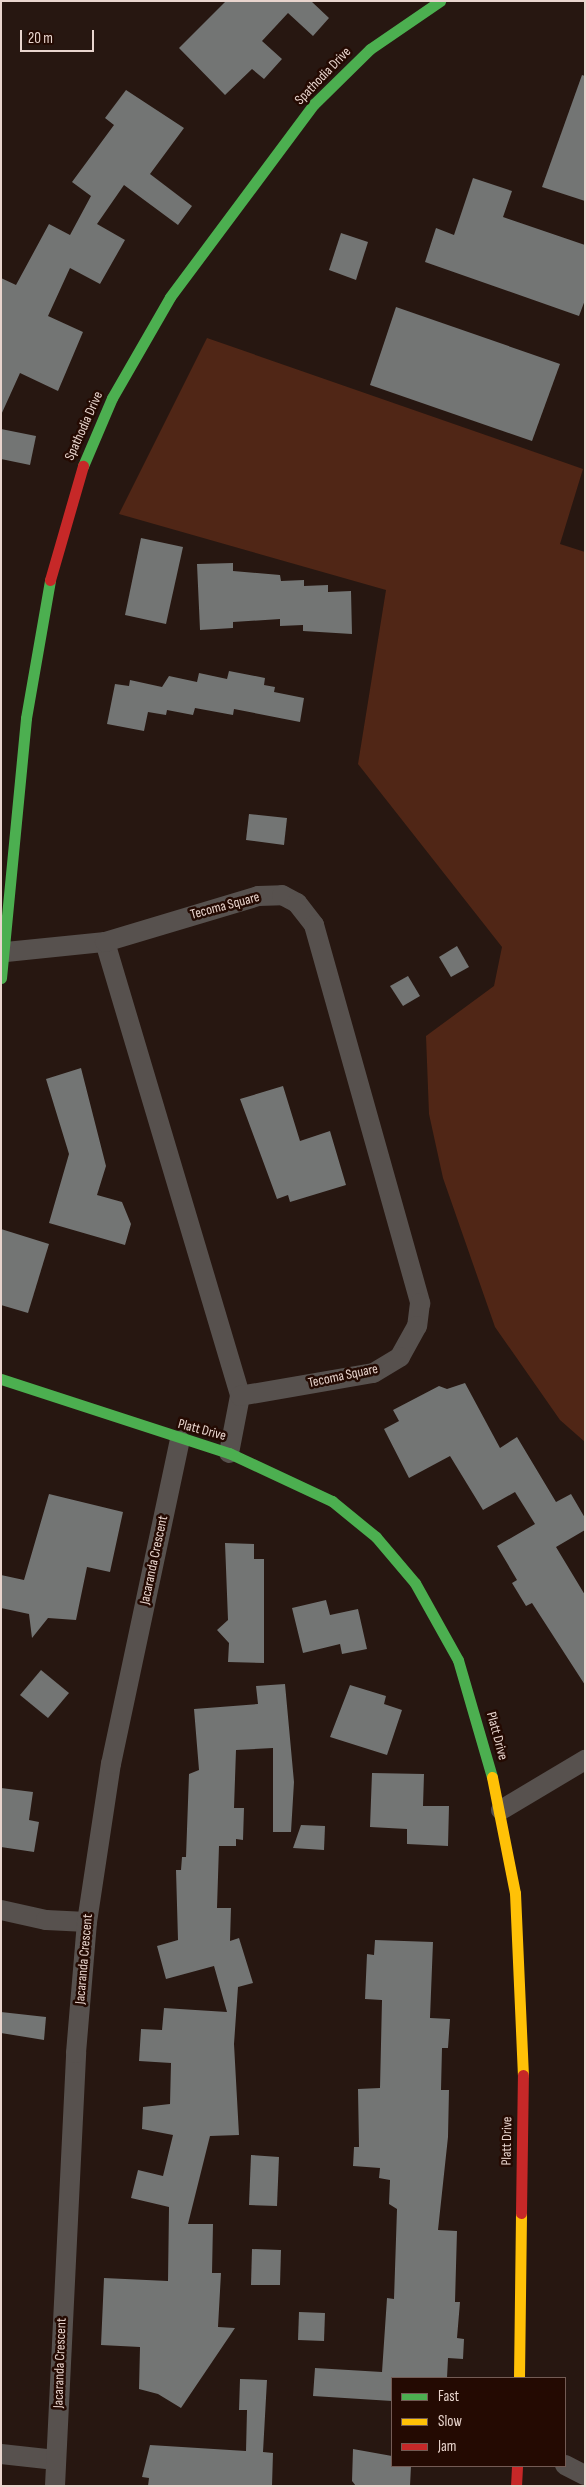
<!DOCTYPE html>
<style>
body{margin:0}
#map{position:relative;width:586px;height:2487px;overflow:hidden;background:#271711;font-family:"Sofia Sans Condensed",sans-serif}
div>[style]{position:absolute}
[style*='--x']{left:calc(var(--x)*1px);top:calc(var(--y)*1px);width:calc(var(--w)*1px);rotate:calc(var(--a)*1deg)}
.green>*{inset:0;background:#502616}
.building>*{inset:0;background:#737574}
.street>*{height:20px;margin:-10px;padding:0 10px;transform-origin:10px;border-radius:10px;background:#57514e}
.fast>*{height:11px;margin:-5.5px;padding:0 5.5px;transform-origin:5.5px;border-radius:5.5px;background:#4caf50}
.slow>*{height:11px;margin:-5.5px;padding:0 5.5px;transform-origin:5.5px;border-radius:5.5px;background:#ffc107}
.jam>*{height:11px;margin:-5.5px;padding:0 5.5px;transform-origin:5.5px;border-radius:5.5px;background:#c62828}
span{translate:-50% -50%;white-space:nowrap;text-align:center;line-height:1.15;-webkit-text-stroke:5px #240a02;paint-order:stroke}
.street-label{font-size:14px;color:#e9d5ce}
.frame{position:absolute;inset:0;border:2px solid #e9d5ce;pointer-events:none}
.legend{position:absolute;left:391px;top:2377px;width:175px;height:90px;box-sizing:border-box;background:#240a02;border:1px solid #735b54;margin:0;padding:6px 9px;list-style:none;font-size:15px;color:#e9d5ce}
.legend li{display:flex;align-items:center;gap:10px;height:25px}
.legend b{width:25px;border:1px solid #735b54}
.scale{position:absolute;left:20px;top:30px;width:74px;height:22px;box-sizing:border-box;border:2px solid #e9d5ce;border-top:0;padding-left:6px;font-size:15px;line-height:18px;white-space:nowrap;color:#e9d5ce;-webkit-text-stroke:4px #240a02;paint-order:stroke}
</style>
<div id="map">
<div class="green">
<i style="clip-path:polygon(207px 338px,583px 469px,560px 544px,585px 552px,585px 1442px,560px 1420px,495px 1327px,443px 1178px,429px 1114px,426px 1036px,494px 986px,502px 947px,358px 764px,386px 590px,119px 514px)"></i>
</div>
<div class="building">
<i style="clip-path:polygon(226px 1px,311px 1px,329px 18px,313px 36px,288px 13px,262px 41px,282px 59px,264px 79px,252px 69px,225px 95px,179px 48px)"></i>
<i style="clip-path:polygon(582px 75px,585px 76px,585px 201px,542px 187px)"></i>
<i style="clip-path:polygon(126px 90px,184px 128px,150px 174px,192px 206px,178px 225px,124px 185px,97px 224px,125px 240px,100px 284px,70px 268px,48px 316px,83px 332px,58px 391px,20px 373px,1px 415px,1px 278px,16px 285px,49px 224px,70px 235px,91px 196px,72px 182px,114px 125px,105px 118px)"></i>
<i style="clip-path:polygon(473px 178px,512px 191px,503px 217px,585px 245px,585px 300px,579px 316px,425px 262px,436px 228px,454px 235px)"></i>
<i style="clip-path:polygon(341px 233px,368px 242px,356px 280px,329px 270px)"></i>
<i style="clip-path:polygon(396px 307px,560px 364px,532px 441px,370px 385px)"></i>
<i style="clip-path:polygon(1px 429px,36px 436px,30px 465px,1px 459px)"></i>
<i style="clip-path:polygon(141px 538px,183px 547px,166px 624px,125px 615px)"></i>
<i style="clip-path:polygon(233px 563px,233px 571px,280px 575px,281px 581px,304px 580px,304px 586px,328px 585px,328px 592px,351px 591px,352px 634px,303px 631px,303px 625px,280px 626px,280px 619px,233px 622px,233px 628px,200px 630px,197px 564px)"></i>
<i style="clip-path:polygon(229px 671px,265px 678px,264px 685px,275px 687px,274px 692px,304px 698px,300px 722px,234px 709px,233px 715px,195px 708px,193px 715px,167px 710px,166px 715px,148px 712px,144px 731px,107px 724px,115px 684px,129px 686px,130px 680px,162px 687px,169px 676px,197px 682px,199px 673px,227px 679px)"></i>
<i style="clip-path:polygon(249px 814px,287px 818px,284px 845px,246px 840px)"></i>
<i style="clip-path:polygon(457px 946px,469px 967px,451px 977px,439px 957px)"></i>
<i style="clip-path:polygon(408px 976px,420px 996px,403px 1006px,390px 986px)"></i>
<i style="clip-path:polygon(81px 1068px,106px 1166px,97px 1195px,122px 1202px,131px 1224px,125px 1245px,49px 1223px,69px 1154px,46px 1079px)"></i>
<i style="clip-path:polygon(283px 1086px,300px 1141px,330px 1131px,346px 1185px,290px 1202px,288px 1195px,277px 1199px,240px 1099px)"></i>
<i style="clip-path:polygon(1px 1229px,49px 1244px,28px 1313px,1px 1305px)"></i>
<i style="clip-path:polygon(465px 1383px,500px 1448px,517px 1437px,556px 1502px,571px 1494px,585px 1518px,585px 1530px,556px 1547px,585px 1595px,585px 1685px,532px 1603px,526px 1606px,512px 1583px,517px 1580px,497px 1546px,535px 1524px,515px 1492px,483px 1510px,450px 1456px,409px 1478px,384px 1429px,399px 1421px,393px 1410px,439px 1386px,447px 1389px)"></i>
<i style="clip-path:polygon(49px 1494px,123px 1512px,110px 1572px,87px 1567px,76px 1620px,48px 1618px,32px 1638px,29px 1614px,1px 1608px,1px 1575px,24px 1580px)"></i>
<i style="clip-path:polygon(225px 1543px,254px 1544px,254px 1559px,264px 1559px,264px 1663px,228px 1662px,229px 1643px,217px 1630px,228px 1620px)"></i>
<i style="clip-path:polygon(326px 1600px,330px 1615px,358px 1609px,367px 1649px,342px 1654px,340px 1644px,303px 1653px,292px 1608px)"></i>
<i style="clip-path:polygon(41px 1670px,69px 1693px,48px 1718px,20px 1695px)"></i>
<i style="clip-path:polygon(285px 1684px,294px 1782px,291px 1832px,273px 1832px,273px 1748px,236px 1750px,234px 1808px,244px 1808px,243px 1840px,236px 1839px,236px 1846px,219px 1846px,217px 1908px,231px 1908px,230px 1941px,239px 1938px,253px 1983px,238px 1987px,234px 2044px,239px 2135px,210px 2136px,188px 2224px,213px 2224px,212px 2273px,221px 2273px,218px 2327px,235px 2328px,181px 2408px,158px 2394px,139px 2389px,140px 2347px,101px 2345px,104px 2278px,168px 2281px,169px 2207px,131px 2198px,138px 2170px,163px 2176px,173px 2135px,142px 2129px,143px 2107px,170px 2104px,171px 2063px,139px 2061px,141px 2029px,162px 2030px,164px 2008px,227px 2012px,214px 1966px,166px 1979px,157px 1946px,178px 1940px,176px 1870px,181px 1870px,182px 1857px,186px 1857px,189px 1774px,199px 1770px,194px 1709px,258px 1704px,256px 1686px)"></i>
<i style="clip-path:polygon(350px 1685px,386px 1696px,384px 1704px,402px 1710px,387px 1755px,330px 1737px)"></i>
<i style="clip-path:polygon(372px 1773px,424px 1774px,423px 1806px,449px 1806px,448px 1846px,407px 1844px,407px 1829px,370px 1827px)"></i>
<i style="clip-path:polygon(1px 1788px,33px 1792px,29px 1820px,39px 1822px,34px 1852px,1px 1847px)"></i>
<i style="clip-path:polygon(301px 1825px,325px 1826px,324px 1850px,293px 1848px)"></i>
<i style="clip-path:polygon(375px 1940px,433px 1942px,430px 2018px,450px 2019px,448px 2048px,442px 2048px,441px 2090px,449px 2090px,448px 2137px,438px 2230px,457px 2231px,455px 2302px,460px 2302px,457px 2338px,464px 2339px,463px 2359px,448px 2358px,447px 2378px,392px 2378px,392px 2401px,313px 2396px,315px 2368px,382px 2372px,387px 2298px,394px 2299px,397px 2209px,389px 2204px,390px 2180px,379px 2178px,380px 2168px,353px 2166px,354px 2147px,359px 2147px,358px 2089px,380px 2088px,382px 2000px,365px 1999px,367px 1954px,374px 1955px)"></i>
<i style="clip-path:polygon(1px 2012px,46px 2017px,44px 2040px,1px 2033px)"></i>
<i style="clip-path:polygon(251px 2155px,279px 2157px,277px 2206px,249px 2205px)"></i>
<i style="clip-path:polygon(252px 2249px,281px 2250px,280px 2285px,251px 2285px)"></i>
<i style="clip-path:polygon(299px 2312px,325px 2313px,324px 2341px,298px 2340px)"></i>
<i style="clip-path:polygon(240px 2379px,267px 2380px,263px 2452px,273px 2453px,272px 2486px,148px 2486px,149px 2478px,142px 2477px,150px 2445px,246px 2451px,247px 2410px,239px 2410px)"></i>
<i style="clip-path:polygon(353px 2449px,392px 2456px,392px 2466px,411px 2466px,410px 2486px,356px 2486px,352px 2481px)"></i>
</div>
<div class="street">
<i style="--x:105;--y:942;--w:474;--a:73.4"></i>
<i style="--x:240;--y:1396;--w:58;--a:100.9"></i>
<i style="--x:6;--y:952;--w:100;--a:-5.8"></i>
<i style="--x:105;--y:942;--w:160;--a:-16.7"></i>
<i style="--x:258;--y:896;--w:24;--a:-2"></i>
<i style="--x:282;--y:895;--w:17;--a:28"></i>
<i style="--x:297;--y:903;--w:28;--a:52"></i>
<i style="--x:314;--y:925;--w:393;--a:74.3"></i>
<i style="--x:420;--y:1303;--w:23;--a:97"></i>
<i style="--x:417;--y:1326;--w:35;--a:119"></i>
<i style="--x:400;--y:1357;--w:31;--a:149"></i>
<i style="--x:373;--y:1373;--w:135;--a:170.2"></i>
<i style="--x:501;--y:1810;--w:98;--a:-30.8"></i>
<i style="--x:1;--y:1910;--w:46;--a:12.5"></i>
<i style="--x:46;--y:1920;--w:41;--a:2.8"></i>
<i style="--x:1;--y:2454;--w:55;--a:6.2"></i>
<i style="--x:565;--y:2465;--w:22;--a:27"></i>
<i style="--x:55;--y:2486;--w:434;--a:-87.2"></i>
<i style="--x:76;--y:2053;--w:131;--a:-85.2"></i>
<i style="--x:87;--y:1922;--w:160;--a:-81.4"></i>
<i style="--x:111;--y:1764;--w:331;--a:-78"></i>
</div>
<div class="fast">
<i style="--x:83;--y:466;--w:74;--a:-66.9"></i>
<i style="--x:112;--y:398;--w:116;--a:-60.1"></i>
<i style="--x:170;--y:297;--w:241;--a:-53.3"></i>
<i style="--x:314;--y:104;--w:78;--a:-44.5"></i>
<i style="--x:370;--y:49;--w:85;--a:-34.4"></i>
<i style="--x:1;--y:978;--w:261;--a:-84.5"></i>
<i style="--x:26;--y:718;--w:140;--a:-80.1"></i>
<i style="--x:1;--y:1379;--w:240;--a:18"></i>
<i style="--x:229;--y:1453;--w:114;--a:25"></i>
<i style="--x:332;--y:1501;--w:57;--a:39.3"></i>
<i style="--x:376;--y:1537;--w:60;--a:49.7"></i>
<i style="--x:415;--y:1583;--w:88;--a:60.8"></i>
<i style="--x:458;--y:1660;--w:122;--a:73.8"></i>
</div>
<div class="slow">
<i style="--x:492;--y:1777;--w:118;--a:78.8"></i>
<i style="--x:515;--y:1893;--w:182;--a:87.5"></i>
<i style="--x:519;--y:2378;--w:165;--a:-89.3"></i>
</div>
<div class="jam">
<i style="--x:50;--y:580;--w:119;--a:-73.9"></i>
<i style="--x:521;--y:2213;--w:138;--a:-89.2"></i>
<i style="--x:516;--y:2486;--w:20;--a:-87"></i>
</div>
<div class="street-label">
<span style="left:323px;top:76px;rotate:-46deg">Spathodia Drive</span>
<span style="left:84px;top:426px;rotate:-66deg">Spathodia Drive</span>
<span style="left:225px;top:906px;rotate:-15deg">Tecoma Square</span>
<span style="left:343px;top:1376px;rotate:-12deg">Tecoma Square</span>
<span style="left:202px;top:1430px;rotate:15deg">Platt Drive</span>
<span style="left:154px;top:1560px;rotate:-78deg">Jacaranda Crescent</span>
<span style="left:497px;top:1736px;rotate:75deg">Platt Drive</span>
<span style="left:84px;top:1959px;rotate:-85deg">Jacaranda Crescent</span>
<span style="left:507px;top:2141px;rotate:-89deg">Platt Drive</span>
<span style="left:60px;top:2363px;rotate:-88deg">Jacaranda Crescent</span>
</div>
<div class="frame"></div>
<ul class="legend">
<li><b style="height:6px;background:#4caf50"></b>Fast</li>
<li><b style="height:6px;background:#ffc107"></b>Slow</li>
<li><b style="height:6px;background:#c62828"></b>Jam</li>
</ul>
<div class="scale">20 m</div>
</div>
